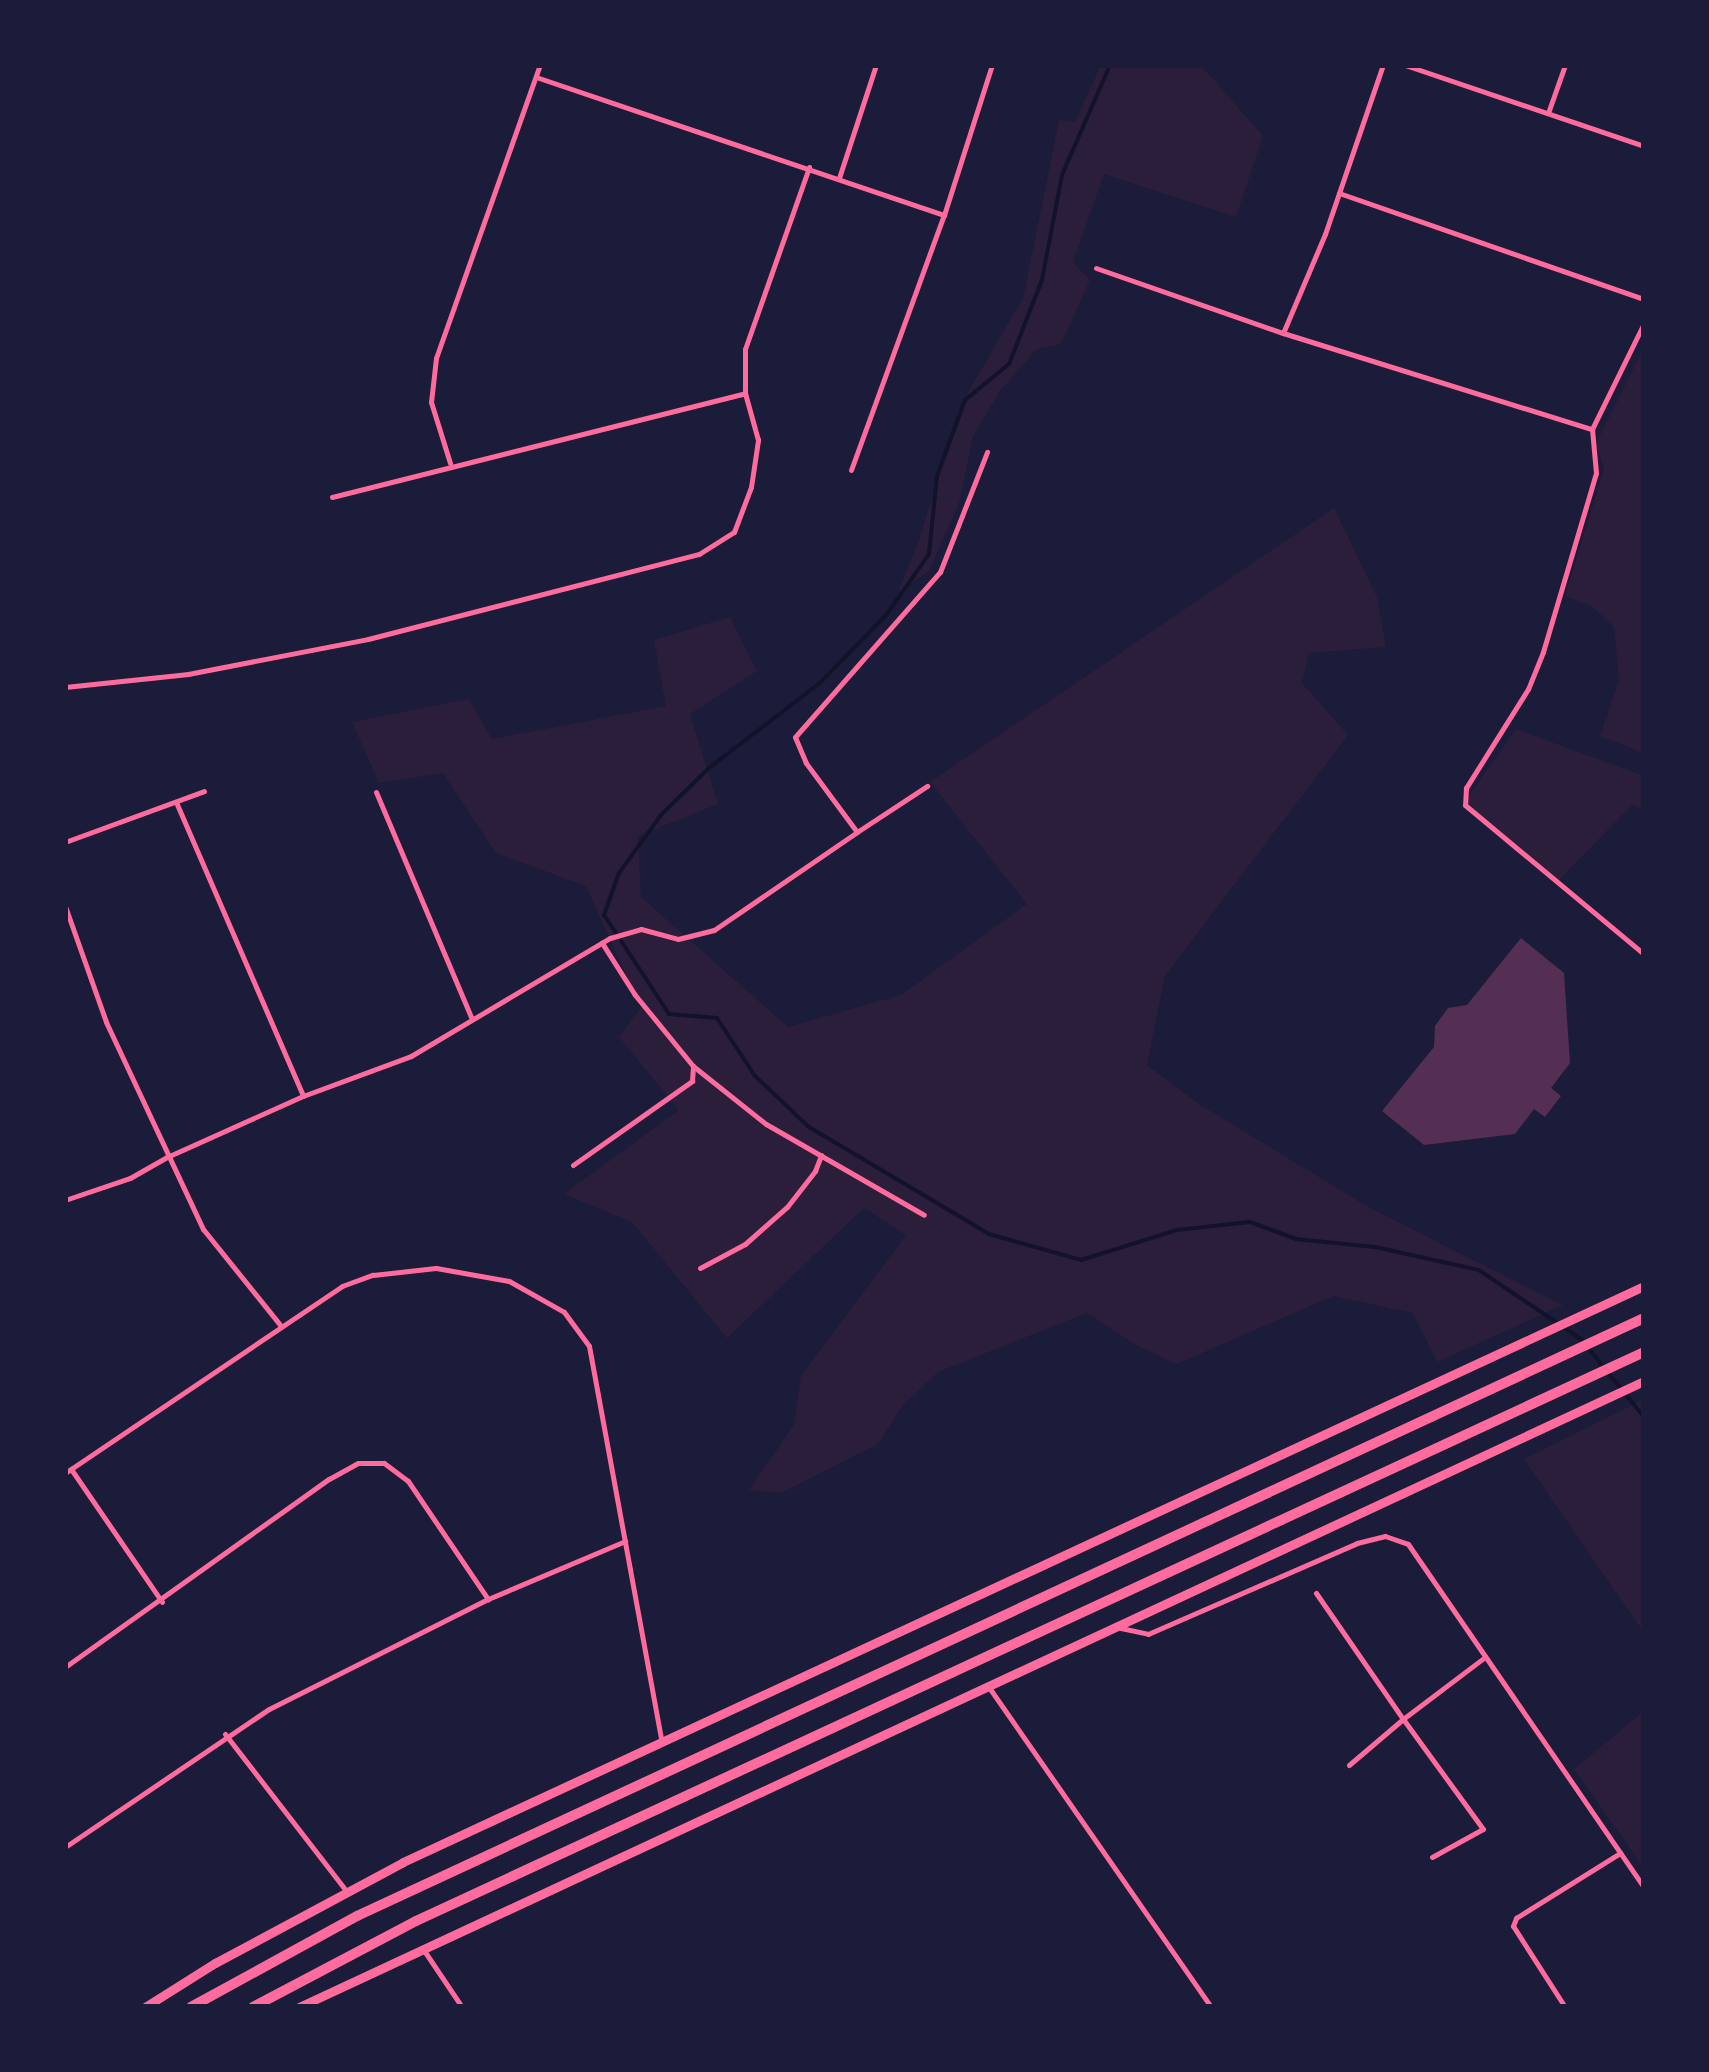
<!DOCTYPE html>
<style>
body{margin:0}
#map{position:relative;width:1709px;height:2072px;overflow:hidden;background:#1b1b3a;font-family:"Noto Sans",sans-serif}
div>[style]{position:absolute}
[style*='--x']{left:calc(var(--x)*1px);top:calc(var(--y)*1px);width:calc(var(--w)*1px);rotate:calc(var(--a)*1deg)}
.green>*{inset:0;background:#2a1e3b}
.stream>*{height:4px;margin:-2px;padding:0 2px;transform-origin:2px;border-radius:2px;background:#12122b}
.building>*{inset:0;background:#542f53}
.minor>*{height:5px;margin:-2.5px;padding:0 2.5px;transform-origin:2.5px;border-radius:2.5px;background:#ff6b9d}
.primary>*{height:9px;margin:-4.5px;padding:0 4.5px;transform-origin:4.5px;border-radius:4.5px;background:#ff6b9d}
.motorway>*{height:10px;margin:-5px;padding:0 5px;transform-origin:5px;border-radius:5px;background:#ff6b9d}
span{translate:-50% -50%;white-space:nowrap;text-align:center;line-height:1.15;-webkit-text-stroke:9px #1b1b3a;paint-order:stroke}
.frame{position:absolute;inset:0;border:68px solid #1b1b3a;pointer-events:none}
</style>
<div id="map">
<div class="green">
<i style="clip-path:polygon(1101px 65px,1201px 65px,1208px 73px,1263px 136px,1236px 217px,1104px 174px,1073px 262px,1090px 280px,1061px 344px,1037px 349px,1000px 391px,973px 436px,959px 503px,929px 571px,898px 592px,918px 543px,963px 401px,1023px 298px,1059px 120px,1075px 122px)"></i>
<i style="clip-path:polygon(1644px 347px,1644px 753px,1600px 736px,1619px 680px,1614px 627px,1592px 606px,1565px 596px,1604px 469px,1596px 443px)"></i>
<i style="clip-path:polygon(1334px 508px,1377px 597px,1386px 647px,1309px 653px,1302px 683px,1348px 735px,1165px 976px,1147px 1065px,1199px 1104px,1370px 1208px,1563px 1305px,1437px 1362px,1413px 1313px,1333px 1296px,1177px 1364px,1136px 1345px,1087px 1313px,938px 1372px,903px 1405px,878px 1444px,781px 1493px,749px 1490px,794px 1425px,801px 1376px,906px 1235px,864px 1208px,727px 1338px,632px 1222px,564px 1194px,679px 1110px,619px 1037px,641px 1007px,586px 886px,496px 853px,443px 773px,379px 783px,352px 722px,469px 699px,492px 739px,666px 706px,654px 640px,730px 617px,757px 671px,690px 714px,718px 804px,638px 836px,641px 897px,788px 1027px,901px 995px,1027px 904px,930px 782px)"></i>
<i style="clip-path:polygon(1516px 729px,1644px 776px,1644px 812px,1633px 804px,1557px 882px,1464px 803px)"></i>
<i style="clip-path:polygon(1644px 1399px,1644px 1633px,1524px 1459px)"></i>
<i style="clip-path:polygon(1644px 1711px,1644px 1868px,1574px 1769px)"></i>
</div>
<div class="stream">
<i style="--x:1110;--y:65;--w:120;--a:113.6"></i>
<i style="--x:1062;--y:175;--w:107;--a:100.8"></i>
<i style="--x:1042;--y:280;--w:90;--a:111.4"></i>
<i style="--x:1009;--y:364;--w:57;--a:140.7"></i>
<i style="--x:965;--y:400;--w:81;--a:110.2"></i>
<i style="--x:937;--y:476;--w:78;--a:95.9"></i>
<i style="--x:929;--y:554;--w:73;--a:125"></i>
<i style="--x:887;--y:614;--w:96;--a:134.2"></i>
<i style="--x:820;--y:683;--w:140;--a:142.6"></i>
<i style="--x:709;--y:768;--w:67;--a:135.6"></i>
<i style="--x:661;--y:815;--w:72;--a:125.9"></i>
<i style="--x:619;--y:873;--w:45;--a:109.7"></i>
<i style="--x:604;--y:915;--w:118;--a:56.7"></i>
<i style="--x:669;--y:1014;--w:48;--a:4.8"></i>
<i style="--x:717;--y:1018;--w:69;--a:56.8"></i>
<i style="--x:755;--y:1076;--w:74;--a:43.4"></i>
<i style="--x:809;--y:1127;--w:209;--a:30.7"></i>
<i style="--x:989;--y:1234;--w:96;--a:15.8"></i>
<i style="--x:1081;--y:1260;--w:101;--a:-17.4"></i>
<i style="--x:1177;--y:1230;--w:73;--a:-6.3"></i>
<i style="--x:1250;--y:1222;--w:49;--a:20.3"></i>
<i style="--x:1296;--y:1239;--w:79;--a:5.8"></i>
<i style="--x:1375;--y:1247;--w:107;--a:12.5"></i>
<i style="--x:1479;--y:1270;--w:123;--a:34.1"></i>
<i style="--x:1581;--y:1339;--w:100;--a:51.1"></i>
</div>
<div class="building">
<i style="clip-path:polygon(1521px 938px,1564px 973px,1570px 1063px,1551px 1088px,1561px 1096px,1545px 1117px,1534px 1109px,1515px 1134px,1424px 1145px,1382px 1111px,1434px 1047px,1435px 1026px,1448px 1008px,1467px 1005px)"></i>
</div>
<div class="minor">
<i style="--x:1405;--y:65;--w:252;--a:18.7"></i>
<i style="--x:536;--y:77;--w:431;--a:18.7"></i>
<i style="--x:1548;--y:113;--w:51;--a:-70.5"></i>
<i style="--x:839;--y:178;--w:119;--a:-71.9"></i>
<i style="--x:1339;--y:193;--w:323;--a:19.2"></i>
<i style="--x:1096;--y:268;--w:198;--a:19.2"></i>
<i style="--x:1283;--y:333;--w:324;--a:17.3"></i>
<i style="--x:1644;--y:323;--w:118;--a:116.1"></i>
<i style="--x:1592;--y:429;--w:44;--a:84.8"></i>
<i style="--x:1596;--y:473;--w:187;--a:106.5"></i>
<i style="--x:1543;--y:652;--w:40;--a:112"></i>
<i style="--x:1528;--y:689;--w:117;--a:122.1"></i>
<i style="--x:1466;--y:788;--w:17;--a:93"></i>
<i style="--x:1465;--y:805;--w:233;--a:39.8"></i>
<i style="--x:1283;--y:333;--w:108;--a:-67"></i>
<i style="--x:1325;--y:234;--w:179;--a:-71.1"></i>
<i style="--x:450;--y:463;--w:64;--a:-107.3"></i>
<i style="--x:431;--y:402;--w:44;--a:-83.5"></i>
<i style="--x:436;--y:358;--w:311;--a:-70.5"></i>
<i style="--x:851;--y:470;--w:271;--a:-70"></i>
<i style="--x:944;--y:215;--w:157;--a:-72.3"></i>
<i style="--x:332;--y:497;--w:426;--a:-14.1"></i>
<i style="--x:65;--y:687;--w:124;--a:-6"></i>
<i style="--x:188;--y:674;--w:183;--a:-11"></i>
<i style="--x:368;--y:639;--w:342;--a:-14.4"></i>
<i style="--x:699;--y:554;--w:41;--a:-32.2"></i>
<i style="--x:734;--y:532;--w:48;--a:-69.3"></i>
<i style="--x:751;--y:487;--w:48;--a:-81.5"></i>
<i style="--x:758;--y:440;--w:49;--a:-105.5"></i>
<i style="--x:745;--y:393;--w:44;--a:-90"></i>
<i style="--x:745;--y:349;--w:193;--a:-70.6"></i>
<i style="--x:376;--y:792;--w:246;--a:67.1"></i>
<i style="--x:176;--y:802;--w:320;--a:66.6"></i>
<i style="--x:857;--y:832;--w:84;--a:-33.3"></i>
<i style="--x:65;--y:842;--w:148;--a:-20.1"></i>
<i style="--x:65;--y:906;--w:123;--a:70.5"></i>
<i style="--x:106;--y:1022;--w:229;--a:64.9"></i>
<i style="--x:203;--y:1229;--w:124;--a:51.2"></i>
<i style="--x:693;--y:1066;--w:93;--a:38.5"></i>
<i style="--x:766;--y:1124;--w:182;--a:29.9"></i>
<i style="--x:573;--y:1165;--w:146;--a:-35.2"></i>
<i style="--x:692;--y:1081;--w:15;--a:-86"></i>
<i style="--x:693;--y:1066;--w:92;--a:-129.2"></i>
<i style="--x:635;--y:995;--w:62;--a:-122.4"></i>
<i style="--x:65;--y:1200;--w:69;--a:-18.7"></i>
<i style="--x:130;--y:1178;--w:43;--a:-29.6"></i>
<i style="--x:167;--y:1157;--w:149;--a:-24.2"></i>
<i style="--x:303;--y:1096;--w:115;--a:-20.3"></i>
<i style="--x:411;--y:1056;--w:231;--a:-30.7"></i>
<i style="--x:610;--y:938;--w:32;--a:-16"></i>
<i style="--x:641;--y:929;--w:38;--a:15"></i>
<i style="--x:678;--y:939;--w:37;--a:-14"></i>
<i style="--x:714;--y:930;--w:173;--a:-34.4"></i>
<i style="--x:857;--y:832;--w:86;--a:-126.5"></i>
<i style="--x:806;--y:763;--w:28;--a:-113"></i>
<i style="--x:795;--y:737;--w:220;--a:-48.7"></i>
<i style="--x:940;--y:572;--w:129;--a:-68.6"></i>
<i style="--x:700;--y:1268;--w:51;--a:-28.1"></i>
<i style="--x:745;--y:1244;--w:56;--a:-41.4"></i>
<i style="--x:787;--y:1207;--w:46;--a:-52.1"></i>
<i style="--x:815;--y:1171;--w:17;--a:-69"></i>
<i style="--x:71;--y:1469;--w:161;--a:55.6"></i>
<i style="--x:65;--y:1473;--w:334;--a:-34"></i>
<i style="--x:342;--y:1286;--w:33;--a:-20"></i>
<i style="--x:373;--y:1275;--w:63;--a:-6.3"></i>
<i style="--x:436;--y:1268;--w:74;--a:10.1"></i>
<i style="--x:509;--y:1281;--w:63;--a:29.4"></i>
<i style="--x:564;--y:1312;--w:42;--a:53.7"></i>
<i style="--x:589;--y:1346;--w:403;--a:79.6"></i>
<i style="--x:1316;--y:1593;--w:153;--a:55.4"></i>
<i style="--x:1403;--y:1719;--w:71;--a:139.6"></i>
<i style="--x:1116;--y:1627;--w:33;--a:12"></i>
<i style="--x:1148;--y:1634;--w:228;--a:-23.5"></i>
<i style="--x:1357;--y:1543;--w:29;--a:-14"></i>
<i style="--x:1385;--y:1536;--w:24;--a:19"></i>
<i style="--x:1408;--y:1544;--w:416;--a:55.5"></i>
<i style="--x:65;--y:1667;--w:324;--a:-35.5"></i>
<i style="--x:329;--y:1479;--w:33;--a:-29"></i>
<i style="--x:358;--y:1463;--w:26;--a:0"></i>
<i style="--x:384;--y:1463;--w:30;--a:37"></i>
<i style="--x:408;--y:1481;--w:143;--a:55.9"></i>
<i style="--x:988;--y:1686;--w:391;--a:55.2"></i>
<i style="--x:225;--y:1734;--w:200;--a:52.3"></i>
<i style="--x:65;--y:1847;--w:246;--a:-34.1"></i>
<i style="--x:269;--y:1709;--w:245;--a:-26.7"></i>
<i style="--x:488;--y:1599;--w:149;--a:-22.9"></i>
<i style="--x:1432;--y:1857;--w:58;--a:-28.8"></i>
<i style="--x:1483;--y:1829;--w:136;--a:-126"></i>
<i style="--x:1403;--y:1719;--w:103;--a:-37.1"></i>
<i style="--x:423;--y:1949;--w:70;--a:56.1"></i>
<i style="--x:1565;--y:2007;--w:96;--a:-122.7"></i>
<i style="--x:1513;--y:1926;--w:9;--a:-69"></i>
<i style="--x:1516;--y:1918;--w:123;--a:-32"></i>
</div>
<div class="primary">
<i style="--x:145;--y:2007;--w:83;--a:-32.2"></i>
<i style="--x:215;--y:1963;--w:213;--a:-28.2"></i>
<i style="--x:403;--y:1862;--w:1368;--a:-24.9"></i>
<i style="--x:299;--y:2007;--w:1484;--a:-24.96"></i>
</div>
<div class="motorway">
<i style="--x:191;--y:2007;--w:189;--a:-28.7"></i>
<i style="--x:357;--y:1916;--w:1419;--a:-24.92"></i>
<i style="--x:253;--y:2007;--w:184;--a:-27.8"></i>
<i style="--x:416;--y:1921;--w:1353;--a:-24.86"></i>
</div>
<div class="frame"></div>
</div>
